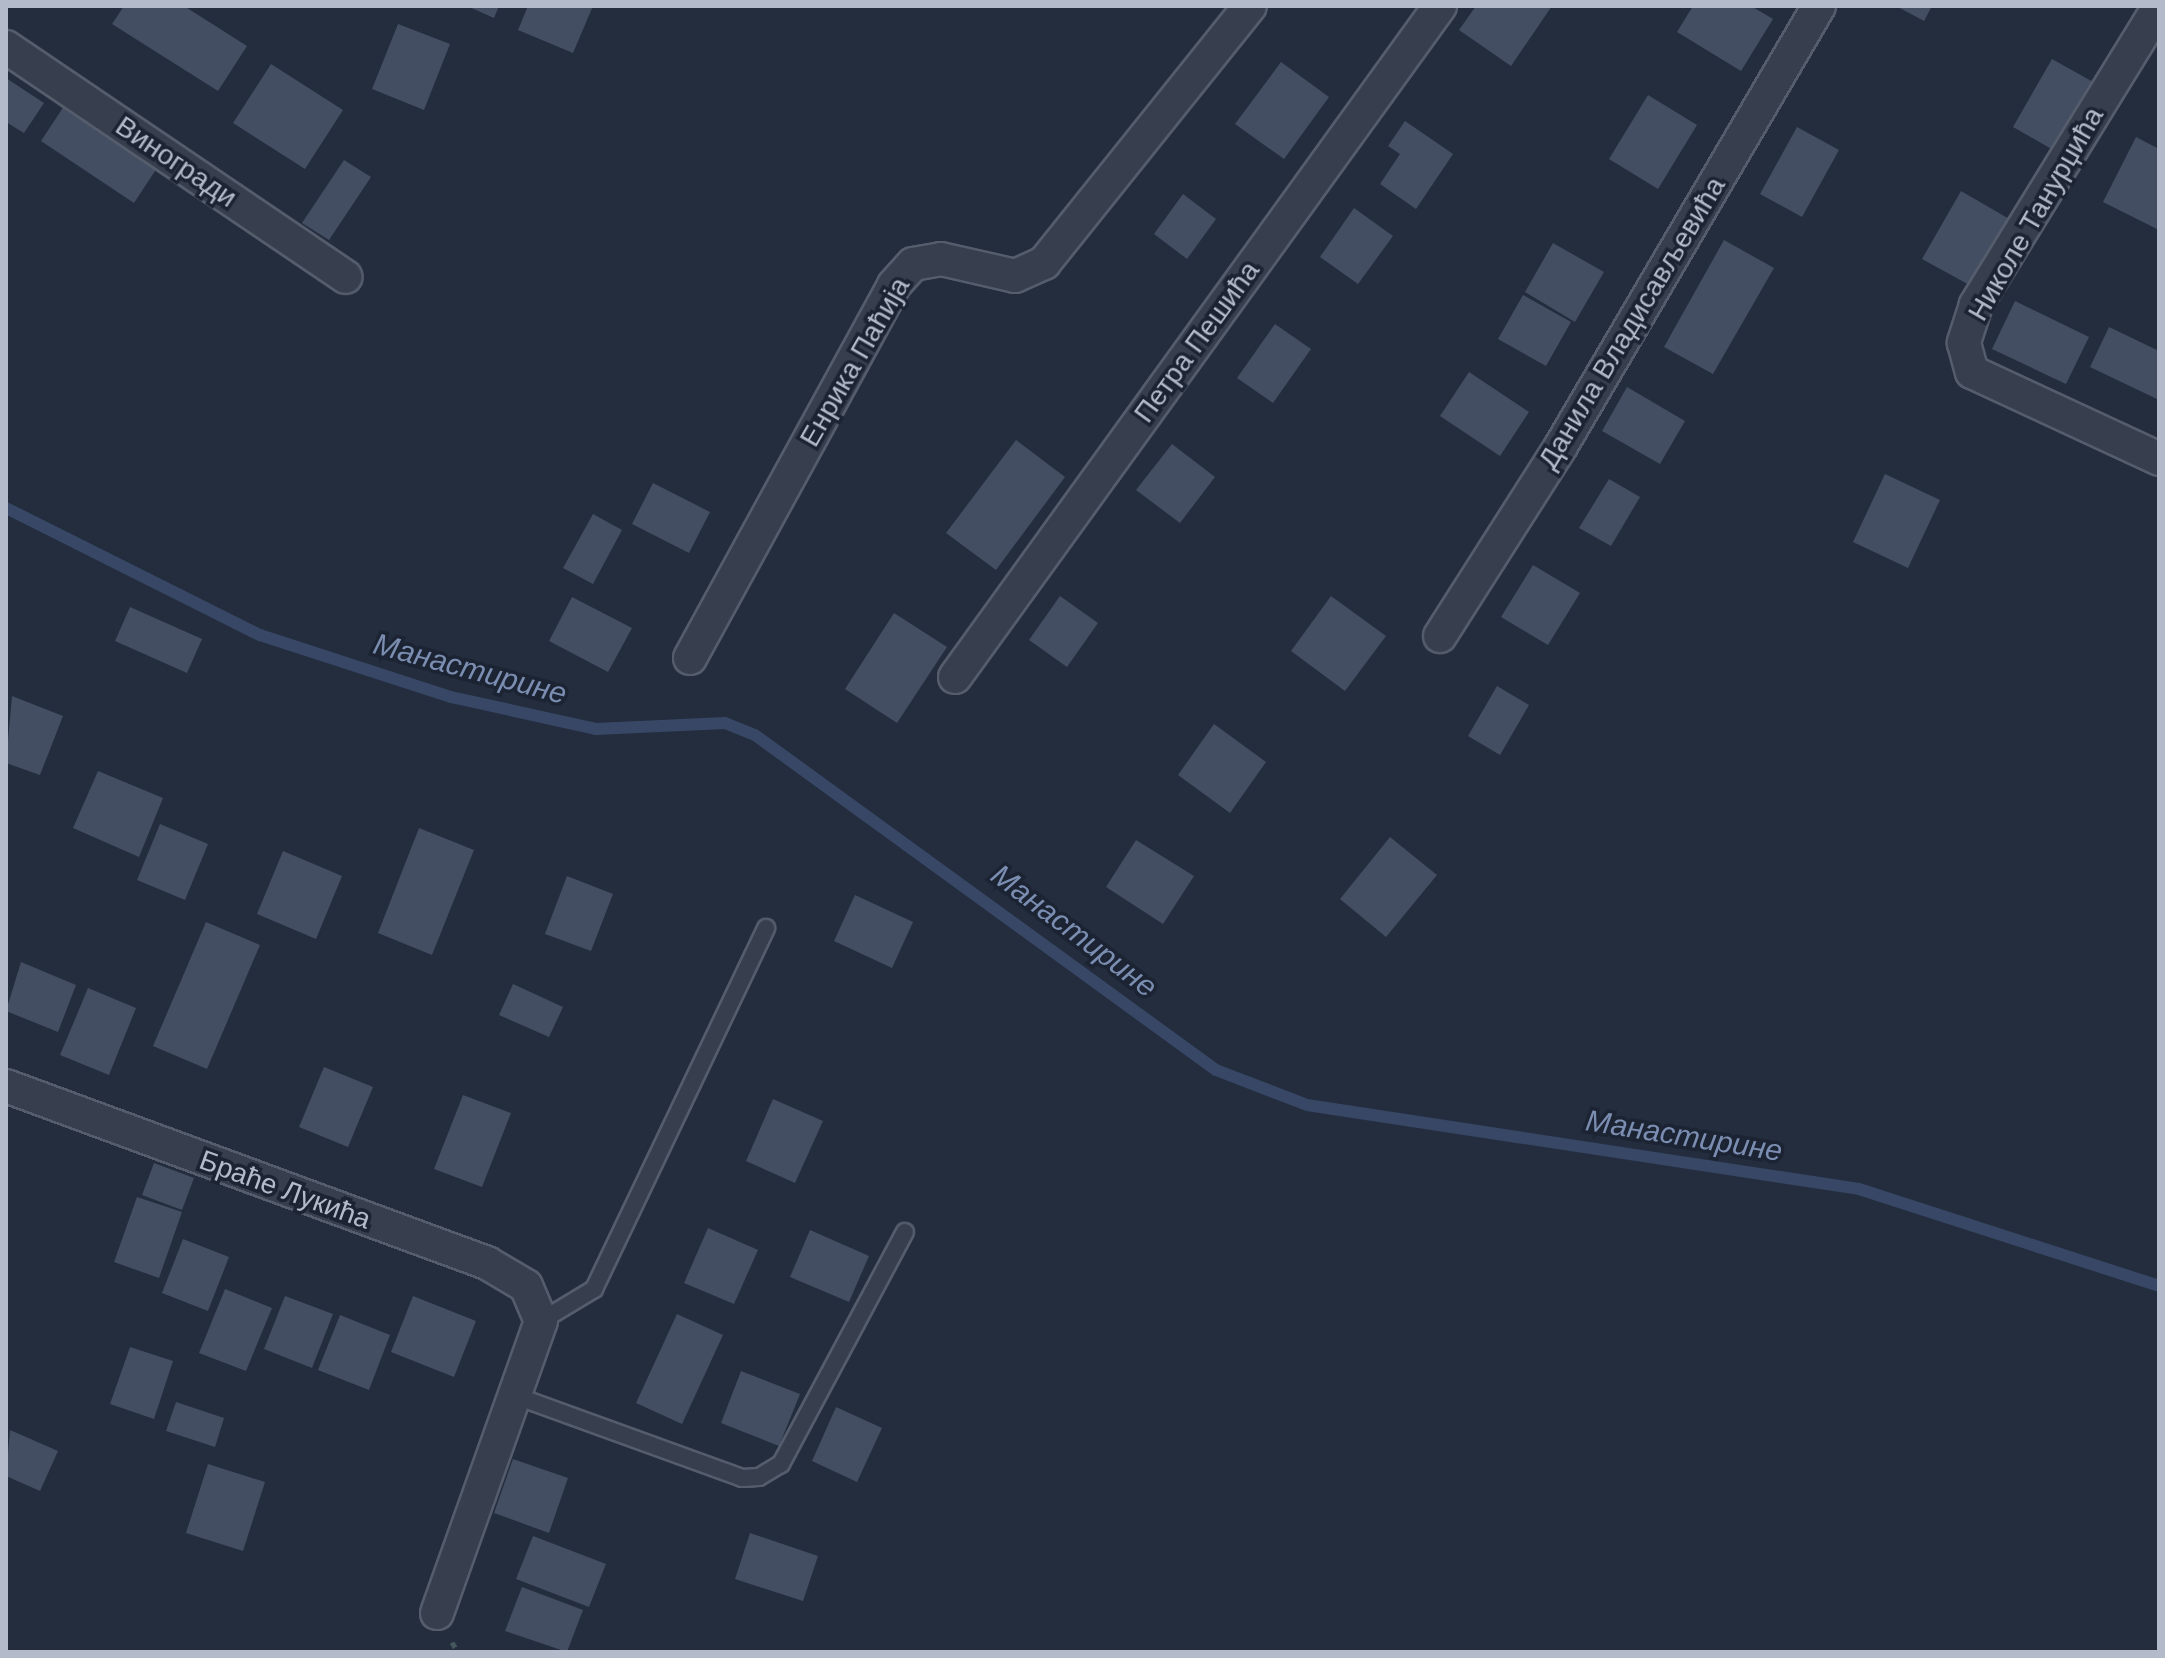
<!DOCTYPE html>
<meta charset="utf-8">
<style>
body{margin:0}
#map{position:relative;width:2165px;height:1658px;overflow:hidden;background:#232d3e;font-family:"DM Sans",sans-serif}
div>[style]{position:absolute}
[style*='--x']{left:calc(var(--x)*1px);top:calc(var(--y)*1px);width:calc(var(--w)*1px);rotate:calc(var(--a)*1deg)}
.stream>*{height:12px;margin:-6px;padding:0 6px;transform-origin:6px;border-radius:6px;background:#374765}
.building>*{inset:0;background:#444e62}
.path>*{height:5px;margin-top:-2.5px;transform-origin:0;background:repeating-linear-gradient(90deg,#43575c 0 6px,transparent 0 12px)}
.roads{filter:drop-shadow(2px 0 #555d6c) drop-shadow(-2px 0 #555d6c) drop-shadow(0 2px #555d6c) drop-shadow(0 -2px #555d6c)}
.service>*{height:16px;margin:-8px;padding:0 8px;transform-origin:8px;border-radius:8px;background:#373f4e}
.minor>*{height:32px;margin:-16px;padding:0 16px;transform-origin:16px;border-radius:16px;background:#373f4e}
span{translate:-50% -50%;white-space:nowrap;text-align:center;line-height:1.15;-webkit-text-stroke:7px #1c2433;paint-order:stroke}
.street-label{font-size:28px;color:#b3bac9}
.water-label{font-size:30px;color:#7b8eb1;font-style:italic}
.frame{position:absolute;inset:0;border:8px solid #b3bac9;pointer-events:none}
</style>
<div id="map">
<div class="stream">
<i style="--x:6;--y:508;--w:284;--a:26.6"></i>
<i style="--x:260;--y:635;--w:201;--a:18"></i>
<i style="--x:451;--y:697;--w:148;--a:12.4"></i>
<i style="--x:596;--y:729;--w:129;--a:-2.7"></i>
<i style="--x:725;--y:723;--w:32;--a:22"></i>
<i style="--x:755;--y:735;--w:570;--a:36.01"></i>
<i style="--x:1216;--y:1070;--w:97;--a:21"></i>
<i style="--x:1307;--y:1105;--w:558;--a:8.65"></i>
<i style="--x:1859;--y:1189;--w:315;--a:17.9"></i>
</div>
<div class="building">
<i style="clip-path:polygon(124px 6px,184px 6px,247px 46px,218px 91px,112px 24px)"></i>
<i style="clip-path:polygon(467px 6px,499px 6px,494px 18px)"></i>
<i style="clip-path:polygon(528px 6px,593px 6px,573px 53px,518px 30px)"></i>
<i style="clip-path:polygon(1476px 6px,1552px 6px,1511px 66px,1459px 30px)"></i>
<i style="clip-path:polygon(1693px 6px,1751px 6px,1773px 19px,1741px 71px,1677px 32px)"></i>
<i style="clip-path:polygon(1896px 6px,1932px 6px,1924px 21px)"></i>
<i style="clip-path:polygon(398px 24px,450px 44px,424px 110px,372px 89px)"></i>
<i style="clip-path:polygon(2052px 59px,2095px 83px,2055px 151px,2013px 127px)"></i>
<i style="clip-path:polygon(1281px 62px,1329px 97px,1284px 159px,1235px 124px)"></i>
<i style="clip-path:polygon(271px 64px,343px 110px,305px 169px,233px 123px)"></i>
<i style="clip-path:polygon(6px 78px,44px 103px,24px 133px,6px 122px)"></i>
<i style="clip-path:polygon(1648px 95px,1697px 125px,1658px 189px,1609px 159px)"></i>
<i style="clip-path:polygon(66px 103px,159px 165px,134px 203px,41px 141px)"></i>
<i style="clip-path:polygon(1405px 121px,1453px 154px,1416px 209px,1380px 184px,1400px 154px,1388px 146px)"></i>
<i style="clip-path:polygon(1797px 127px,1839px 150px,1802px 217px,1760px 194px)"></i>
<i style="clip-path:polygon(2136px 137px,2159px 149px,2159px 230px,2103px 202px)"></i>
<i style="clip-path:polygon(344px 160px,371px 177px,329px 240px,302px 223px)"></i>
<i style="clip-path:polygon(1961px 191px,2011px 220px,1973px 287px,1922px 259px)"></i>
<i style="clip-path:polygon(1183px 194px,1216px 219px,1187px 259px,1154px 234px)"></i>
<i style="clip-path:polygon(1354px 208px,1393px 236px,1358px 284px,1320px 257px)"></i>
<i style="clip-path:polygon(1724px 240px,1774px 268px,1713px 374px,1664px 347px)"></i>
<i style="clip-path:polygon(1553px 243px,1604px 272px,1575px 322px,1525px 292px)"></i>
<i style="clip-path:polygon(1523px 295px,1571px 322px,1546px 366px,1498px 339px)"></i>
<i style="clip-path:polygon(2015px 301px,2089px 337px,2066px 384px,1992px 349px)"></i>
<i style="clip-path:polygon(1275px 324px,1311px 349px,1273px 403px,1237px 378px)"></i>
<i style="clip-path:polygon(2109px 327px,2159px 351px,2159px 400px,2090px 367px)"></i>
<i style="clip-path:polygon(1469px 372px,1529px 412px,1500px 456px,1440px 416px)"></i>
<i style="clip-path:polygon(1627px 387px,1685px 421px,1660px 464px,1602px 431px)"></i>
<i style="clip-path:polygon(1016px 440px,1065px 477px,996px 570px,946px 533px)"></i>
<i style="clip-path:polygon(1172px 444px,1215px 477px,1180px 523px,1136px 490px)"></i>
<i style="clip-path:polygon(1885px 474px,1940px 500px,1908px 568px,1853px 542px)"></i>
<i style="clip-path:polygon(1609px 479px,1640px 497px,1611px 546px,1579px 528px)"></i>
<i style="clip-path:polygon(653px 483px,710px 512px,689px 553px,632px 524px)"></i>
<i style="clip-path:polygon(593px 514px,622px 530px,593px 584px,563px 568px)"></i>
<i style="clip-path:polygon(1533px 565px,1580px 593px,1548px 645px,1501px 617px)"></i>
<i style="clip-path:polygon(1060px 596px,1098px 623px,1067px 667px,1029px 640px)"></i>
<i style="clip-path:polygon(1331px 596px,1386px 636px,1345px 691px,1291px 651px)"></i>
<i style="clip-path:polygon(572px 597px,632px 628px,608px 672px,549px 641px)"></i>
<i style="clip-path:polygon(130px 607px,202px 639px,187px 673px,115px 641px)"></i>
<i style="clip-path:polygon(894px 613px,947px 647px,897px 723px,845px 689px)"></i>
<i style="clip-path:polygon(1497px 686px,1529px 705px,1500px 755px,1468px 736px)"></i>
<i style="clip-path:polygon(12px 696px,63px 716px,40px 775px,6px 763px)"></i>
<i style="clip-path:polygon(1214px 724px,1266px 762px,1230px 813px,1178px 775px)"></i>
<i style="clip-path:polygon(98px 771px,163px 798px,139px 857px,73px 828px)"></i>
<i style="clip-path:polygon(160px 824px,208px 844px,185px 900px,137px 880px)"></i>
<i style="clip-path:polygon(419px 828px,474px 850px,432px 955px,378px 933px)"></i>
<i style="clip-path:polygon(1390px 837px,1437px 875px,1386px 937px,1340px 899px)"></i>
<i style="clip-path:polygon(1136px 840px,1194px 876px,1163px 924px,1106px 887px)"></i>
<i style="clip-path:polygon(283px 851px,342px 876px,316px 939px,257px 914px)"></i>
<i style="clip-path:polygon(567px 876px,613px 894px,591px 951px,545px 934px)"></i>
<i style="clip-path:polygon(855px 895px,913px 922px,892px 968px,834px 941px)"></i>
<i style="clip-path:polygon(206px 922px,260px 945px,207px 1069px,153px 1046px)"></i>
<i style="clip-path:polygon(21px 962px,76px 985px,58px 1032px,6px 1011px)"></i>
<i style="clip-path:polygon(513px 984px,563px 1007px,549px 1037px,499px 1015px)"></i>
<i style="clip-path:polygon(88px 988px,136px 1008px,109px 1075px,60px 1055px)"></i>
<i style="clip-path:polygon(324px 1067px,373px 1087px,348px 1147px,299px 1127px)"></i>
<i style="clip-path:polygon(463px 1095px,511px 1113px,482px 1187px,434px 1169px)"></i>
<i style="clip-path:polygon(773px 1099px,823px 1121px,795px 1183px,746px 1161px)"></i>
<i style="clip-path:polygon(154px 1163px,194px 1178px,182px 1210px,142px 1195px)"></i>
<i style="clip-path:polygon(137px 1197px,182px 1212px,159px 1278px,114px 1262px)"></i>
<i style="clip-path:polygon(708px 1228px,758px 1250px,734px 1304px,684px 1283px)"></i>
<i style="clip-path:polygon(810px 1230px,869px 1256px,849px 1302px,790px 1277px)"></i>
<i style="clip-path:polygon(183px 1239px,229px 1257px,208px 1311px,162px 1293px)"></i>
<i style="clip-path:polygon(225px 1289px,272px 1308px,246px 1371px,199px 1353px)"></i>
<i style="clip-path:polygon(285px 1296px,333px 1314px,312px 1368px,264px 1349px)"></i>
<i style="clip-path:polygon(413px 1296px,476px 1321px,454px 1377px,391px 1352px)"></i>
<i style="clip-path:polygon(677px 1314px,723px 1335px,682px 1424px,636px 1403px)"></i>
<i style="clip-path:polygon(340px 1315px,390px 1335px,369px 1390px,318px 1370px)"></i>
<i style="clip-path:polygon(130px 1347px,173px 1361px,154px 1419px,110px 1404px)"></i>
<i style="clip-path:polygon(741px 1371px,800px 1394px,779px 1446px,721px 1423px)"></i>
<i style="clip-path:polygon(176px 1402px,224px 1418px,215px 1447px,166px 1431px)"></i>
<i style="clip-path:polygon(836px 1407px,882px 1428px,857px 1482px,812px 1461px)"></i>
<i style="clip-path:polygon(10px 1430px,58px 1451px,40px 1491px,6px 1476px)"></i>
<i style="clip-path:polygon(513px 1459px,568px 1478px,549px 1533px,494px 1513px)"></i>
<i style="clip-path:polygon(208px 1464px,265px 1482px,243px 1551px,186px 1533px)"></i>
<i style="clip-path:polygon(750px 1533px,818px 1556px,803px 1601px,735px 1579px)"></i>
<i style="clip-path:polygon(533px 1536px,606px 1564px,589px 1607px,516px 1579px)"></i>
<i style="clip-path:polygon(522px 1587px,583px 1610px,567px 1652px,505px 1631px)"></i>
</div>
<div class="path">
<i style="--x:452;--y:1642;--w:12;--a:59"></i>
</div>
<div class="roads">
<div class="service">
<i style="--x:541;--y:1321;--w:62;--a:-31.1"></i>
<i style="--x:594;--y:1289;--w:400;--a:-64.5"></i>
<i style="--x:516;--y:1396;--w:240;--a:19.9"></i>
<i style="--x:742;--y:1478;--w:17;--a:-3"></i>
<i style="--x:759;--y:1477;--w:26;--a:-31"></i>
<i style="--x:781;--y:1464;--w:263;--a:-61.9"></i>
</div>
<div class="minor">
<i style="--x:2159;--y:7;--w:350;--a:121.6"></i>
<i style="--x:1976;--y:305;--w:40;--a:108"></i>
<i style="--x:1964;--y:343;--w:30;--a:75"></i>
<i style="--x:1972;--y:372;--w:206;--a:24.9"></i>
<i style="--x:6;--y:47;--w:410;--a:34.1"></i>
<i style="--x:1440;--y:636;--w:225;--a:-57.5"></i>
<i style="--x:1561;--y:446;--w:510;--a:-59.61"></i>
<i style="--x:690;--y:658;--w:425;--a:-61.3"></i>
<i style="--x:894;--y:285;--w:28;--a:-48"></i>
<i style="--x:913;--y:264;--w:28;--a:-10"></i>
<i style="--x:941;--y:259;--w:76;--a:12.9"></i>
<i style="--x:1015;--y:276;--w:32;--a:-24"></i>
<i style="--x:1044;--y:263;--w:329;--a:-51.3"></i>
<i style="--x:955;--y:677;--w:828;--a:-54.14"></i>
<i style="--x:6;--y:1086;--w:513;--a:20.2"></i>
<i style="--x:487;--y:1263;--w:45;--a:30.5"></i>
<i style="--x:526;--y:1286;--w:38;--a:67"></i>
<i style="--x:541;--y:1321;--w:310;--a:109.6"></i>
</div>
</div>
<div class="street-label">
<span style="left:176px;top:162px;rotate:34deg">Виногради</span>
<span style="left:2036px;top:214px;rotate:-60deg">Николе Танурџића</span>
<span style="left:1632px;top:323px;rotate:-59deg">Данила Владисављевића</span>
<span style="left:1197px;top:342px;rotate:-54deg">Петра Пешића</span>
<span style="left:855px;top:362px;rotate:-60deg">Енрика Паћија</span>
<span style="left:285px;top:1190px;rotate:20deg">Браће Лукића</span>
</div>
<div class="water-label">
<span style="left:470px;top:669px;rotate:15deg">Манастирине</span>
<span style="left:1074px;top:931px;rotate:37deg">Манастирине</span>
<span style="left:1684px;top:1136px;rotate:9deg">Манастирине</span>
</div>
<div class="frame"></div>
</div>
